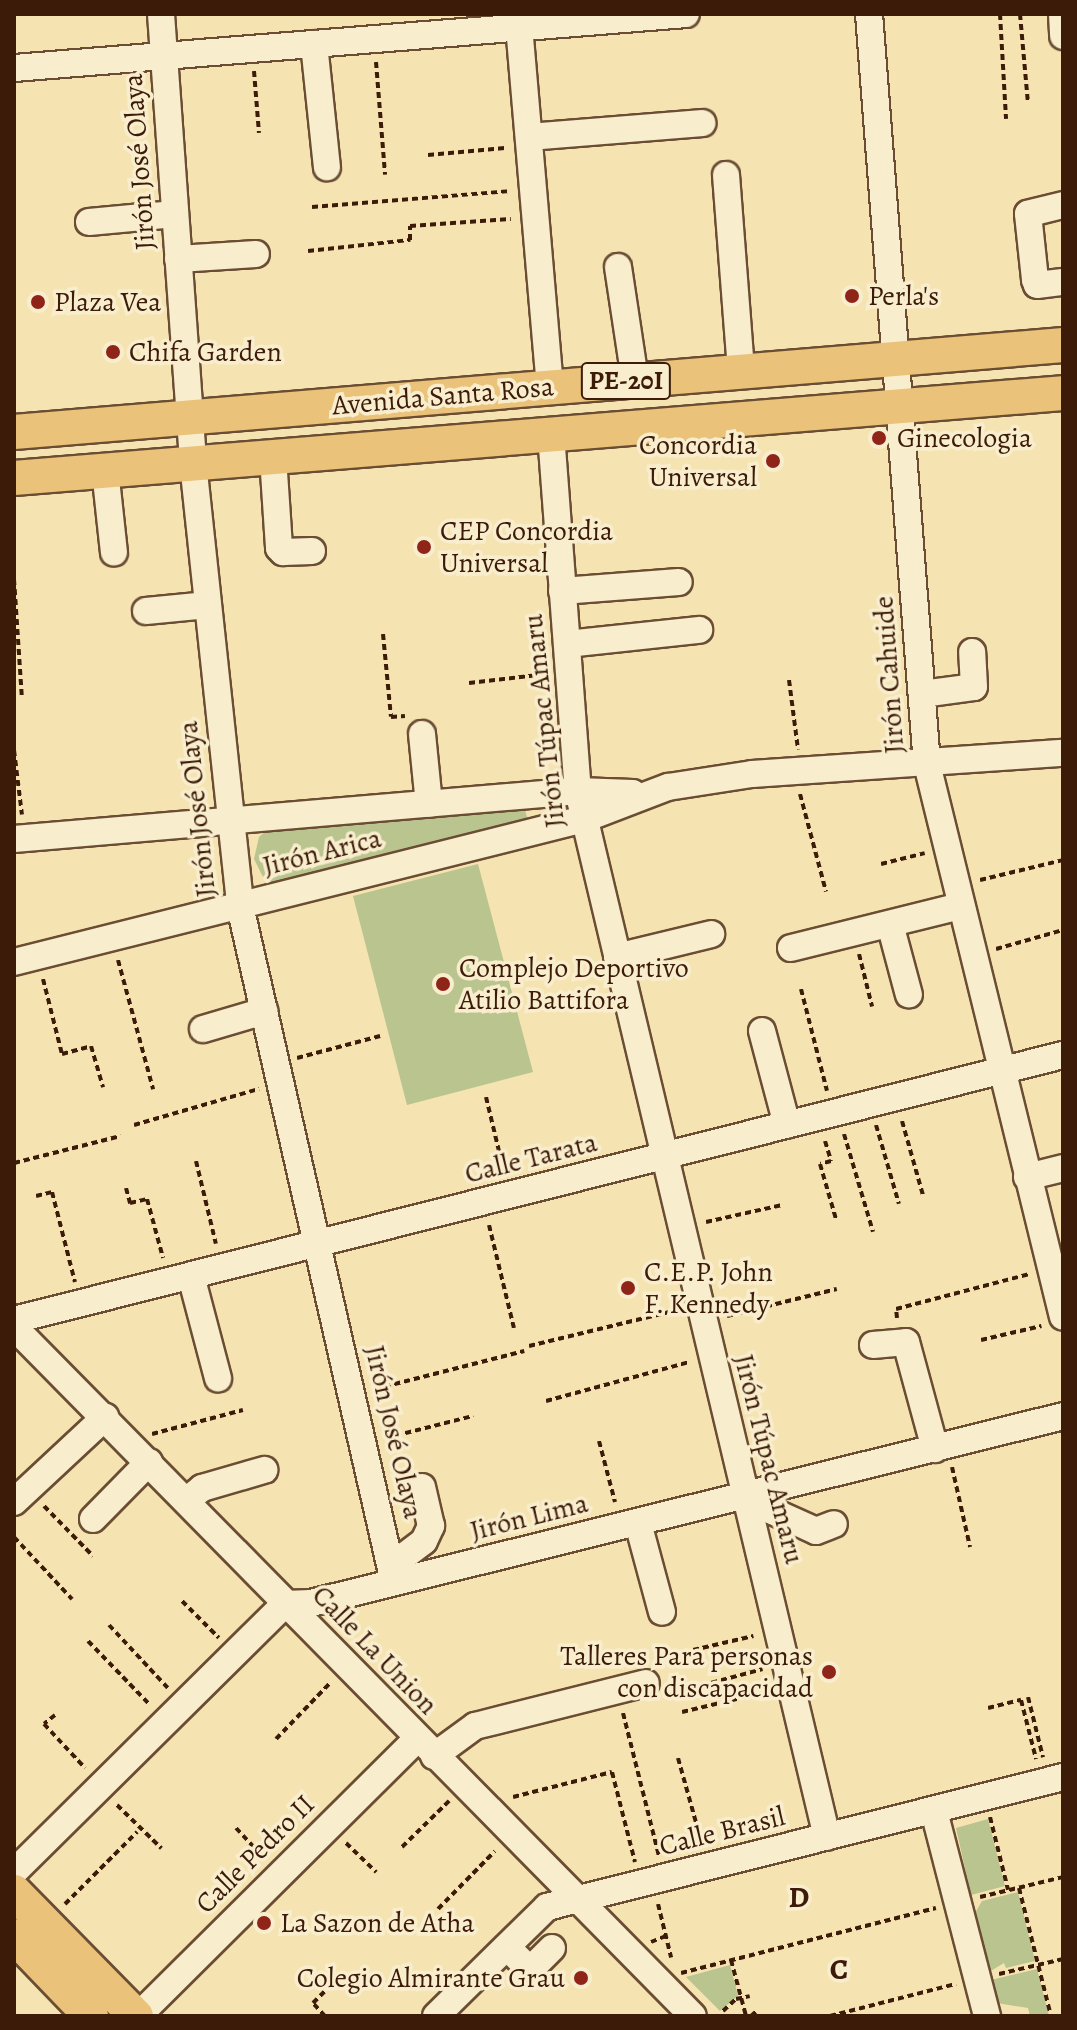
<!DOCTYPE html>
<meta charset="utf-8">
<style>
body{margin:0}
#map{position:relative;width:1077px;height:2030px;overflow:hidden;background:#f5e3b2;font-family:Alegreya,serif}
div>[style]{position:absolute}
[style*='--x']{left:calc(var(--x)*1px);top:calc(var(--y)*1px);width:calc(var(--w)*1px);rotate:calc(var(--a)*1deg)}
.green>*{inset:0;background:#b9c48e}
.path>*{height:4px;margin-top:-2px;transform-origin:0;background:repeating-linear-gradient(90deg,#3c1b09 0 6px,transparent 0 10px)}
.roads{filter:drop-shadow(2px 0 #6a4d33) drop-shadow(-2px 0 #6a4d33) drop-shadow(0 2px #6a4d33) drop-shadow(0 -2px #6a4d33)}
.minor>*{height:26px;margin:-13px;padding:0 13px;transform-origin:13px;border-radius:13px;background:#f8edcd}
.major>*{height:34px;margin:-17px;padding:0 17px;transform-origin:17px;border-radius:17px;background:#eac279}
.dots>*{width:22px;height:22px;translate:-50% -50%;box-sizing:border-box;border:4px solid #f8edcd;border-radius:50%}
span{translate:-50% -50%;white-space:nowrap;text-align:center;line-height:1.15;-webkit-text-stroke:7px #f8edcd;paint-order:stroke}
.shield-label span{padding:2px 6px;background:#f8edcd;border:2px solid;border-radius:6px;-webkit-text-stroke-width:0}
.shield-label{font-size:26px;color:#3c1b09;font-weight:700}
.street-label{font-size:28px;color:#3c1b09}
.poi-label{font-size:28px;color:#3c1b09}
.left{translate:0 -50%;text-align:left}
.right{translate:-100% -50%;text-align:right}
.neighbourhood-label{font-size:30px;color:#3c1b09;font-weight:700}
.frame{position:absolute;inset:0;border:16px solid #3c1b09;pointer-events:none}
</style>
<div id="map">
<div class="green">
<i style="clip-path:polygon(524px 807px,528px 820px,275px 884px,263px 877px,254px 859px,259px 837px,268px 829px)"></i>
<i style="clip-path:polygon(478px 864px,533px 1072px,407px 1105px,353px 896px)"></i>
<i style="clip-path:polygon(988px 1819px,1005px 1886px,971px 1895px,956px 1828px)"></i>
<i style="clip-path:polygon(1018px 1892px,1035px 1961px,1006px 1968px,1004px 1963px,989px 1972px,975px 1913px,982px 1901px)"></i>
<i style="clip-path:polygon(730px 1965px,738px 1996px,720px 2011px,686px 1977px)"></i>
<i style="clip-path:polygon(1037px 1969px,1049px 2016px,1030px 2016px,1028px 2008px,997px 2003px,991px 1980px)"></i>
</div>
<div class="path">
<i style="--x:1000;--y:14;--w:105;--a:86.7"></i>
<i style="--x:1020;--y:14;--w:90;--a:84.9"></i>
<i style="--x:376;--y:62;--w:113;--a:85.4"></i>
<i style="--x:254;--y:71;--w:62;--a:85.4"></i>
<i style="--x:428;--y:155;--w:77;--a:-5.2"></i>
<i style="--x:312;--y:207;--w:198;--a:-4.6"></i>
<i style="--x:308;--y:251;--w:103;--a:-6.2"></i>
<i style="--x:410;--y:240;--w:14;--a:-90"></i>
<i style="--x:410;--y:226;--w:101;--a:-4"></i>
<i style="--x:14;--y:579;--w:120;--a:86.2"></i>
<i style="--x:383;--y:634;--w:83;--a:84.5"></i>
<i style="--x:391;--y:717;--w:14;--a:-4"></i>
<i style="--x:789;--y:680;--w:70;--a:82.6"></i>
<i style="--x:469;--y:683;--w:78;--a:-6.7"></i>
<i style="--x:14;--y:750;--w:65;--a:83"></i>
<i style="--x:800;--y:794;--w:101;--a:75.1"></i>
<i style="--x:881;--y:864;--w:45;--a:-14"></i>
<i style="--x:980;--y:880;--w:85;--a:-13.5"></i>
<i style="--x:996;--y:949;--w:70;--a:-15.8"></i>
<i style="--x:859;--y:954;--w:54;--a:76"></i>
<i style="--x:118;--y:960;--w:134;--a:74.8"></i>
<i style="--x:43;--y:979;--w:77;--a:75.8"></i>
<i style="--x:62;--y:1054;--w:30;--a:-15"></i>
<i style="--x:91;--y:1046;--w:43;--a:73.7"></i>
<i style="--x:801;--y:989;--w:105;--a:75.7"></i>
<i style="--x:297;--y:1058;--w:86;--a:-14.8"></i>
<i style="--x:486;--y:1097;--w:77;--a:76.5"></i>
<i style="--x:902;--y:1121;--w:77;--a:74.2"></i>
<i style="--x:134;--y:1125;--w:130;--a:-16.1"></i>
<i style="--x:876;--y:1125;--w:82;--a:73.8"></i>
<i style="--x:844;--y:1134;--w:102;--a:73.5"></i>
<i style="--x:825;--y:1141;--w:21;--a:73"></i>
<i style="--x:831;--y:1161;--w:11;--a:165"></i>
<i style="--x:820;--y:1164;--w:57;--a:73.8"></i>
<i style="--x:196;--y:1161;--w:85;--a:76.5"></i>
<i style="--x:14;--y:1163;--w:110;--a:-14.2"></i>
<i style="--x:126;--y:1188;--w:16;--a:75"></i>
<i style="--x:130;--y:1203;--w:17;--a:-13"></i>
<i style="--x:147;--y:1199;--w:61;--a:74.8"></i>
<i style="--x:36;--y:1196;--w:16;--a:-14"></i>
<i style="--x:52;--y:1192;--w:93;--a:75.7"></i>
<i style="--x:706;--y:1222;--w:78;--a:-12.6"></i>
<i style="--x:489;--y:1225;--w:106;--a:76.4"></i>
<i style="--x:727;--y:1316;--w:113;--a:-13.8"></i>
<i style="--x:897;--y:1318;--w:9;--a:-96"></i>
<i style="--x:896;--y:1309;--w:138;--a:-14.7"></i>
<i style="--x:981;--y:1340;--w:62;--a:-13.1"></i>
<i style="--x:529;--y:1346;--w:153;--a:-13.6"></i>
<i style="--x:375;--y:1389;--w:154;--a:-14.3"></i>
<i style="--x:546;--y:1401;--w:149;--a:-15.2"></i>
<i style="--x:152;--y:1434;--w:94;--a:-14.8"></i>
<i style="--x:386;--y:1438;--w:90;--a:-14.2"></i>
<i style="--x:599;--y:1441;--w:63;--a:75.3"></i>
<i style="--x:952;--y:1467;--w:82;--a:77.3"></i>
<i style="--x:44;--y:1506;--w:70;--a:45.6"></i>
<i style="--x:14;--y:1537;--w:85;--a:46.9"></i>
<i style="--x:182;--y:1601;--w:52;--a:45"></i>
<i style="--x:109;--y:1625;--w:86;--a:46.9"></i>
<i style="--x:88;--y:1641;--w:89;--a:45.9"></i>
<i style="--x:693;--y:1650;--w:62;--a:-13.1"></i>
<i style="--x:692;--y:1688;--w:73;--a:-15"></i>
<i style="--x:1028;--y:1697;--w:62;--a:76"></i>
<i style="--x:988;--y:1708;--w:34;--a:-14"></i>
<i style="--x:1021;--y:1700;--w:61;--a:75.7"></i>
<i style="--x:682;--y:1712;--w:90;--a:-13.4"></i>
<i style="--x:623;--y:1713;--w:147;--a:75.9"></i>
<i style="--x:55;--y:1715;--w:14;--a:141"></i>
<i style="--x:44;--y:1724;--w:60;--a:47"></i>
<i style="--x:276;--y:1739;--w:78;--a:-46"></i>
<i style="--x:678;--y:1758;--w:89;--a:74.4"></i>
<i style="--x:513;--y:1797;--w:102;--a:-14.2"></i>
<i style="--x:612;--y:1772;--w:93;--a:75.7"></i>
<i style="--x:117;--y:1805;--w:62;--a:44.3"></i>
<i style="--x:990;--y:1817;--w:75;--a:76.1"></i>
<i style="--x:236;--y:1828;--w:42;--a:46.9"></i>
<i style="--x:346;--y:1843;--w:42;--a:44"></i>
<i style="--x:402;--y:1847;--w:66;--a:-44.4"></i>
<i style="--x:1019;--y:1888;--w:132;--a:76"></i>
<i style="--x:980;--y:1897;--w:85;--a:-13.5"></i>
<i style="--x:65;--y:1904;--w:102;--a:-45"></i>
<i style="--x:658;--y:1904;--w:55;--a:76.2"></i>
<i style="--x:438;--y:1909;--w:81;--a:-45.5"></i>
<i style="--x:651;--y:1942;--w:16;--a:-22"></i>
<i style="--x:731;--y:1960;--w:58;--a:75"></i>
<i style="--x:681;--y:1973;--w:263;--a:-14.3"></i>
<i style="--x:999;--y:1974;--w:66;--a:-13.2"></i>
<i style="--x:723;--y:2011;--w:18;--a:-43"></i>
<i style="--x:736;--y:1999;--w:14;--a:-12"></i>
<i style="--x:325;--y:2016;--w:18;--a:-133"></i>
<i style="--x:313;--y:2003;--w:23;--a:-45"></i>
<i style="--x:751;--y:2016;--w:9;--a:-41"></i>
<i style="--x:830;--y:2016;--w:130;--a:-14.3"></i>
</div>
<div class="roads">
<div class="minor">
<i style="--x:161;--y:14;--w:450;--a:85.9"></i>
<i style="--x:193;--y:463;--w:445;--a:83.9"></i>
<i style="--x:240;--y:906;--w:693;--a:77.17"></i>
<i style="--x:518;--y:14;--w:374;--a:85.1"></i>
<i style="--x:869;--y:14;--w:752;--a:85.58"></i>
<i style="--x:927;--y:764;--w:569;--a:76.18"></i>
<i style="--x:1062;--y:14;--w:22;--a:87"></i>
<i style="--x:314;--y:44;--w:124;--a:84"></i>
<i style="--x:14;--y:68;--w:674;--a:-4.59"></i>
<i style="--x:529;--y:137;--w:174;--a:-4.6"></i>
<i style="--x:726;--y:175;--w:197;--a:85.6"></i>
<i style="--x:1063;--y:205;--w:36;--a:166"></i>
<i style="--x:1028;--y:214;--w:66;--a:83.9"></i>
<i style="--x:1035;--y:280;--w:5;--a:68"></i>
<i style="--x:1037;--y:285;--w:26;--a:-7"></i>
<i style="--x:89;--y:222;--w:86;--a:-5.3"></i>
<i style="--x:178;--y:259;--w:78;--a:-3.7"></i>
<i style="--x:618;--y:267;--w:114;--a:81.4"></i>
<i style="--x:551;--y:434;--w:358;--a:85.7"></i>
<i style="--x:578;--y:791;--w:1075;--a:76.61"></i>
<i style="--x:273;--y:457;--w:91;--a:86.2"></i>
<i style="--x:279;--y:548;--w:6;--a:45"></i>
<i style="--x:283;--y:552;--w:29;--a:-2"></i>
<i style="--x:105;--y:470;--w:83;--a:83.8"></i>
<i style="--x:562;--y:591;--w:117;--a:-4.4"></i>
<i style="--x:146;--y:611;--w:62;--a:-5.5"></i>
<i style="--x:567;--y:644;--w:133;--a:-6.1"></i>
<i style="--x:922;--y:694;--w:52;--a:-7.7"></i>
<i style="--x:974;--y:687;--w:35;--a:-93"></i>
<i style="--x:422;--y:734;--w:70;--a:84.3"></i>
<i style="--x:14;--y:839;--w:566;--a:-4.86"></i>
<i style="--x:578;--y:791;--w:55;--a:2.1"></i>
<i style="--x:890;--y:924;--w:73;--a:75"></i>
<i style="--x:791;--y:948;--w:175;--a:-13.9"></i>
<i style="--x:617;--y:957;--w:97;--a:-13.7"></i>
<i style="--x:14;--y:962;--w:588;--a:-14.08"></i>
<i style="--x:584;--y:819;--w:90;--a:-20.9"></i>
<i style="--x:668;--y:787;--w:85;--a:-8.8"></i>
<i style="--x:752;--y:774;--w:312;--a:-3.9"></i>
<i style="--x:203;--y:1029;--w:64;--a:-16.4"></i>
<i style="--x:762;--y:1031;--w:97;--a:75.1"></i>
<i style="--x:1027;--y:1177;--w:37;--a:-14"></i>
<i style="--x:191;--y:1276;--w:106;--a:75.2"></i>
<i style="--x:14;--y:1320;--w:1082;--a:-14.18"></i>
<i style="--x:14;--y:1327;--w:967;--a:45.42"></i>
<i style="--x:873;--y:1345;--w:33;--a:-5"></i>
<i style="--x:906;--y:1342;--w:111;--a:74.8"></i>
<i style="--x:755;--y:1495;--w:23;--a:43"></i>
<i style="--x:772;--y:1511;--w:48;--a:24.4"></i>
<i style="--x:816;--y:1531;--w:19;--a:-21"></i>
<i style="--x:186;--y:1501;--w:21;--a:-39"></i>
<i style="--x:202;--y:1488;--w:65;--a:-16.2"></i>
<i style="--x:14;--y:1502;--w:125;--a:-43"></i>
<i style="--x:93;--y:1519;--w:80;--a:-45.5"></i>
<i style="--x:638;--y:1523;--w:92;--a:74.9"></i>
<i style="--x:391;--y:1566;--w:41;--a:-37.1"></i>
<i style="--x:424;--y:1541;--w:17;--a:-65"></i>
<i style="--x:431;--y:1526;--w:40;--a:-103"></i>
<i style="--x:434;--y:1756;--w:51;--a:-36.2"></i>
<i style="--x:475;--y:1726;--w:176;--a:-14.1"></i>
<i style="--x:934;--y:1811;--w:212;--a:75.5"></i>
<i style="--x:14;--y:1872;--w:381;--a:-44.7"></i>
<i style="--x:285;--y:1604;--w:26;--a:-2"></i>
<i style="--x:311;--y:1603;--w:775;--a:-13.96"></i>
<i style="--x:507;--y:1947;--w:33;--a:45"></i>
<i style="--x:530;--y:1970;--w:31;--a:-45"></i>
<i style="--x:138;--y:2016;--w:393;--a:-44.8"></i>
<i style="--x:436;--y:2016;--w:156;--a:-44.5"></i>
<i style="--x:547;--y:1907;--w:532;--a:-14.14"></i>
</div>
<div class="major">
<i style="--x:14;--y:432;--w:1053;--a:-4.74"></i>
<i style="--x:14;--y:478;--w:1052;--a:-4.63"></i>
<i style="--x:14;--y:1892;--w:174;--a:45.5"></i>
<i style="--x:14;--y:1936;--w:111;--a:46.1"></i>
</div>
</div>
<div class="dots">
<i style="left:852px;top:296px;background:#8f2418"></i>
<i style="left:38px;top:302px;background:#8f2418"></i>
<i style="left:113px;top:352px;background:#8f2418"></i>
<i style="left:879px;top:438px;background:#8f2418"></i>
<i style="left:773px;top:461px;background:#8f2418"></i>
<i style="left:424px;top:547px;background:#8f2418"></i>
<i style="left:443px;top:984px;background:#8f2418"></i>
<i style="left:628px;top:1288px;background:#8f2418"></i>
<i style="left:829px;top:1672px;background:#8f2418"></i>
<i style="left:264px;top:1923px;background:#8f2418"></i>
<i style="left:581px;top:1978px;background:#8f2418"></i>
</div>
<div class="shield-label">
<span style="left:626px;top:381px">PE-20I</span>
</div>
<div class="street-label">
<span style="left:139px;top:162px;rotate:-94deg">Jirón José Olaya</span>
<span style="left:443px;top:396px;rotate:-5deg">Avenida Santa Rosa</span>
<span style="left:889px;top:675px;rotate:-94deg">Jirón Cahuide</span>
<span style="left:544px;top:721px;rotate:-96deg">Jirón Túpac Amaru</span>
<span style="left:197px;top:809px;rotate:-96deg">Jirón José Olaya</span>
<span style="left:322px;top:852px;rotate:-14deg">Jirón Arica</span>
<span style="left:531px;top:1158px;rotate:-14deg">Calle Tarata</span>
<span style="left:394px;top:1432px;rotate:77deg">Jirón José Olaya</span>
<span style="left:769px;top:1459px;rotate:76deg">Jirón Túpac Amaru</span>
<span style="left:529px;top:1517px;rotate:-14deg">Jirón Lima</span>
<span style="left:375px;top:1650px;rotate:46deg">Calle La Union</span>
<span style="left:722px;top:1831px;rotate:-14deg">Calle Brasil</span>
<span style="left:255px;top:1854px;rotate:-45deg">Calle Pedro II</span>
</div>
<div class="poi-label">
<span class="left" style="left:868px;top:296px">Perla's</span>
<span class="left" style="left:54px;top:302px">Plaza Vea</span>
<span class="left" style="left:129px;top:352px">Chifa Garden</span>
<span class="left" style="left:897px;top:438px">Ginecologia</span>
<span class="right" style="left:757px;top:461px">Concordia<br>Universal</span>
<span class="left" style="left:440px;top:547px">CEP Concordia<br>Universal</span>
<span class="left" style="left:459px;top:984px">Complejo Deportivo<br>Atilio Battifora</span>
<span class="left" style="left:644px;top:1288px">C.E.P. John<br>F. Kennedy</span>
<span class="right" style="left:813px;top:1672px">Talleres Para personas<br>con discapacidad</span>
<span class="left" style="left:280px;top:1923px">La Sazon de Atha</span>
<span class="right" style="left:565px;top:1978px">Colegio Almirante Grau</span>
</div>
<div class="neighbourhood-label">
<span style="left:799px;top:1897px">D</span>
<span style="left:839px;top:1969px">C</span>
</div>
<div class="frame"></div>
</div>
